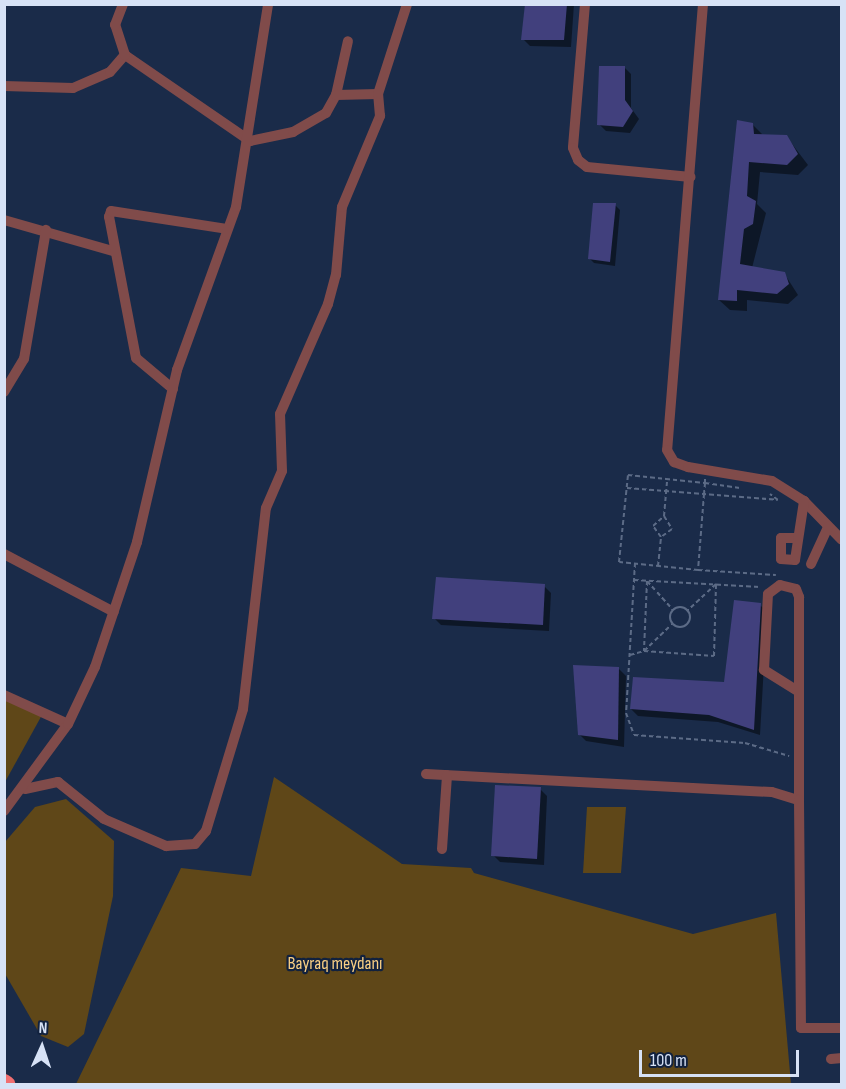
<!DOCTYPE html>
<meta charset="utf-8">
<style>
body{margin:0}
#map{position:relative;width:846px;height:1089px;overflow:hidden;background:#1a2b49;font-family:"Sofia Sans Condensed",sans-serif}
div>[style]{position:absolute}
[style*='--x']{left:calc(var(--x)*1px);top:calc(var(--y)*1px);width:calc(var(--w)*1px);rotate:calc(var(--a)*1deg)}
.green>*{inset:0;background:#5f4718}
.shadow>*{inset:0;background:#0007}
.building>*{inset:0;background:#41407d}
.path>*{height:2px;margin-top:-1px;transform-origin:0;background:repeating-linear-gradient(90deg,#5c6b86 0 4.5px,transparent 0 7.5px)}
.path>.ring{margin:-1px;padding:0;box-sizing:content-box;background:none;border:2px solid #5c6b86;border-radius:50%}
.minor>*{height:10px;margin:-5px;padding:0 5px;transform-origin:5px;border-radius:5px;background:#804b4a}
.highway>*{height:16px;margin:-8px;padding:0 8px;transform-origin:8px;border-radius:8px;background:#f16f71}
span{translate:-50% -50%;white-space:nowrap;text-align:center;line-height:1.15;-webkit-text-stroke:4.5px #11213e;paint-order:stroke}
.park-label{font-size:18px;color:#f9cf84}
.frame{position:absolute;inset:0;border:6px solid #d7e2f6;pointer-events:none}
.north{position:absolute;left:12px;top:1017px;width:60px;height:60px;-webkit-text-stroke:4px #11213e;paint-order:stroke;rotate:3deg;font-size:16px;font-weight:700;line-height:24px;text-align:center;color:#d7e2f6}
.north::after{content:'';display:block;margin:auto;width:21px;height:27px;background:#d7e2f6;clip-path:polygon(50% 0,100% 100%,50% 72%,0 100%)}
.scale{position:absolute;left:639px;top:1050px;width:160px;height:27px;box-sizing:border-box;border:3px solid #d7e2f6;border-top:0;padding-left:8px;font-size:18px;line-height:21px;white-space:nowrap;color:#d7e2f6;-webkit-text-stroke:4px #11213e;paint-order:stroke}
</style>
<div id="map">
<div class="green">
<i style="clip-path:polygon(5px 700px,42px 715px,5px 782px)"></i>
<i style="clip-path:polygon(274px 777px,402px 864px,471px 868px,474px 873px,693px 934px,776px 913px,791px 1084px,76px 1084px,181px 868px,251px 876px)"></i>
<i style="clip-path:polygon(66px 799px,114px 841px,113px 896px,84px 1034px,68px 1047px,41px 1036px,4px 972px,5px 842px,35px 807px)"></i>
<i style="clip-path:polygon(587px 807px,626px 807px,621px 873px,583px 873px)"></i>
</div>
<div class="shadow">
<i style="clip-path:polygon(526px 4px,574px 4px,571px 47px,530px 46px,523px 39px)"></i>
<i style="clip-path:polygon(624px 67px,631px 74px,631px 108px,639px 119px,630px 133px,606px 131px,599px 124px)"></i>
<i style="clip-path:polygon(752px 124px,763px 135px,786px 136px,808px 165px,798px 175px,760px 172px,757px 204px,766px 213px,752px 268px,784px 273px,798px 295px,788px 304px,747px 300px,747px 311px,730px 310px,719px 300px)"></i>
<i style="clip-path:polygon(615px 205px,620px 210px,615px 266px,594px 263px,589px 258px)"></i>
<i style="clip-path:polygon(544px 586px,551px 593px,549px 631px,441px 625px,434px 618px)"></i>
<i style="clip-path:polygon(760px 605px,767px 612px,760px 735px,718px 722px,638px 716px,631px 709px,725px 684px)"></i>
<i style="clip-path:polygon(619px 669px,626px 676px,624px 747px,586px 741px,579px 734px)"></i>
<i style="clip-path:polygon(540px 789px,547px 796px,544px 865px,500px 862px,493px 855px)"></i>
</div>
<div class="building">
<i style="clip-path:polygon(525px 4px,567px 4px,564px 40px,521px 40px)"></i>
<i style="clip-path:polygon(599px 66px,625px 66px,625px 100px,633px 111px,623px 127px,597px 125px)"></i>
<i style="clip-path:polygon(737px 120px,753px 123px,754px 134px,787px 135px,798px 154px,787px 165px,749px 162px,747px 196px,756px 201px,753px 224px,744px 229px,740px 264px,785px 272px,789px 284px,777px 294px,737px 290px,737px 301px,718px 300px)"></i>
<i style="clip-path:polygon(593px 203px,616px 203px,610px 262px,588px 259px)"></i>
<i style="clip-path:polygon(436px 577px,545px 584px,543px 625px,432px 619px)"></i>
<i style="clip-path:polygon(734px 600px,761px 603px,754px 730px,709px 715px,630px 709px,633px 677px,724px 682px)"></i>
<i style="clip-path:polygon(573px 665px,619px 667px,618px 740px,578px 735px)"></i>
<i style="clip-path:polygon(495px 785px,541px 787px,537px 859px,491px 856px)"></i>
</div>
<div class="path">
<i style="--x:705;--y:479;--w:4;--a:90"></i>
<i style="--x:705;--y:483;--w:11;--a:95"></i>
<i style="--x:704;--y:494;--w:76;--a:94.5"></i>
<i style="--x:698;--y:570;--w:79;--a:-174.2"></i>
<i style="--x:619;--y:562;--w:87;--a:-84.1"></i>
<i style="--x:628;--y:475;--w:77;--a:5.9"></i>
<i style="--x:705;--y:483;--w:37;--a:8"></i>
<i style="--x:627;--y:488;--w:151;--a:4.5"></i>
<i style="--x:778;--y:500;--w:10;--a:-143"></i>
<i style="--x:664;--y:516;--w:15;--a:58"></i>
<i style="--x:672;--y:529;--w:14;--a:144"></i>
<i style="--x:661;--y:537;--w:14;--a:-126"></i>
<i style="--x:653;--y:526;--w:15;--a:-42"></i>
<i style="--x:664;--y:516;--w:37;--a:-85"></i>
<i style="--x:635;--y:563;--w:150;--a:93.4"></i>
<i style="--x:626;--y:713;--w:23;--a:70"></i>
<i style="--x:634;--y:735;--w:111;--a:4.1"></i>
<i style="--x:745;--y:743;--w:46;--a:16.5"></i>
<i style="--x:658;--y:566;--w:29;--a:-84"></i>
<i style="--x:698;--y:570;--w:78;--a:3.7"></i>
<i style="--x:634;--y:580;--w:126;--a:3.2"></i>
<i style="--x:647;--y:581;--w:70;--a:92.5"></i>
<i style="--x:644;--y:651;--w:70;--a:4.1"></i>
<i style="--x:714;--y:656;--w:72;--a:-88.4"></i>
<i style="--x:716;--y:584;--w:40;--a:137"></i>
<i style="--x:647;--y:581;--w:39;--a:48"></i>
<i class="ring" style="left:670px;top:607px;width:18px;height:18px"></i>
<i style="--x:630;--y:655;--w:15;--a:-16"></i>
<i style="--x:644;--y:651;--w:39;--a:-44"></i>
</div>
<div class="minor">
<i style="--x:585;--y:4;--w:144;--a:94.8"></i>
<i style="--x:573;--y:148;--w:13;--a:67"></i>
<i style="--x:578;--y:160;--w:11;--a:38"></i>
<i style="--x:587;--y:167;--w:104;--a:5.5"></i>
<i style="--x:703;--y:4;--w:447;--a:94.6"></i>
<i style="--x:667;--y:450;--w:14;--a:60"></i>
<i style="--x:674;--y:462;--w:15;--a:20"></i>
<i style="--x:688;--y:467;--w:85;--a:9.5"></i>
<i style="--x:772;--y:481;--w:38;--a:32"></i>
<i style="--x:804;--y:501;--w:54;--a:45.7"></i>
<i style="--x:125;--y:55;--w:152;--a:34.5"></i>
<i style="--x:250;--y:141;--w:44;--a:-11.8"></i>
<i style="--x:293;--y:132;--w:38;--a:-30"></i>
<i style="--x:326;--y:113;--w:21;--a:-61"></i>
<i style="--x:336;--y:95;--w:55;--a:-77.5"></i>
<i style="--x:4;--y:86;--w:69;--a:1.7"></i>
<i style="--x:73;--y:88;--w:40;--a:-23.4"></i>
<i style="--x:110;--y:72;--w:23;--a:-49"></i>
<i style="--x:125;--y:55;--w:32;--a:-108"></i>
<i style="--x:115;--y:25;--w:22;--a:-69"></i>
<i style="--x:336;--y:95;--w:42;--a:-1.4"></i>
<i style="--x:4;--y:220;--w:113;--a:15.9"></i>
<i style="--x:173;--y:389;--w:48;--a:-140"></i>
<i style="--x:136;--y:358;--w:144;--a:-100.8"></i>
<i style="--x:109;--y:217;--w:6;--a:-72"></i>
<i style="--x:111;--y:211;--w:117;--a:8.8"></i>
<i style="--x:4;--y:392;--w:39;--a:-59"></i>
<i style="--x:24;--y:359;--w:131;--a:-80.3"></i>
<i style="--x:797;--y:538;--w:16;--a:180"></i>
<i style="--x:781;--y:538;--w:21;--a:90"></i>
<i style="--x:781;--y:559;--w:14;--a:4"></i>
<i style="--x:795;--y:560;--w:60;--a:-81.3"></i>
<i style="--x:4;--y:554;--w:124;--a:27.8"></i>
<i style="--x:811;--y:564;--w:41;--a:-65.3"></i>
<i style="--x:796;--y:690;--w:38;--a:-148"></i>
<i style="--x:764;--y:670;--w:76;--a:-87"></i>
<i style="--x:768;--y:594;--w:15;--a:-37"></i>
<i style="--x:780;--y:585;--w:16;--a:14"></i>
<i style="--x:796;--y:589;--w:9;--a:69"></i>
<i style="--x:799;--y:597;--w:203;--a:90"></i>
<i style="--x:4;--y:695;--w:70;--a:24.4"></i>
<i style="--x:426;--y:774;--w:346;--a:3"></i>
<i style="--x:772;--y:792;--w:28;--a:17"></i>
<i style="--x:799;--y:800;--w:228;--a:89.5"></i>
<i style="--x:801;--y:1028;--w:41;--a:0"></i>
<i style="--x:25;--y:789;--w:34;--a:-12"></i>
<i style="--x:58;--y:782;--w:59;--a:38.8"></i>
<i style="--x:104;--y:819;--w:68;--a:23.5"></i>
<i style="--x:166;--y:846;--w:29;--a:-4"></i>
<i style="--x:195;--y:844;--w:17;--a:-50"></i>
<i style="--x:206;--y:831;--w:127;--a:-73.1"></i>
<i style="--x:243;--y:709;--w:202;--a:-83.5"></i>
<i style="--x:266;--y:508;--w:40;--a:-66.6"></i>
<i style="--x:282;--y:471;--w:57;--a:-92"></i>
<i style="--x:280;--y:414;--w:120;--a:-66.4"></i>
<i style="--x:328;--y:304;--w:30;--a:-75"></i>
<i style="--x:336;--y:275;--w:68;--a:-85"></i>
<i style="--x:342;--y:207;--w:99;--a:-67.3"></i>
<i style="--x:380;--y:116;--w:22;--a:-95"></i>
<i style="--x:378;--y:94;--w:95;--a:-72.1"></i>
<i style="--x:4;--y:811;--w:108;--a:-53.7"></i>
<i style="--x:68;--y:724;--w:63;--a:-64.7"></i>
<i style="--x:95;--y:667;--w:132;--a:-71.4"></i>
<i style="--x:137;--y:542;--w:177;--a:-76.9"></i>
<i style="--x:177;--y:370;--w:173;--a:-70.1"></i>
<i style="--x:236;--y:207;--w:206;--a:-81"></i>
<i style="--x:442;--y:849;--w:74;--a:-86.1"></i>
<i style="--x:831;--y:1059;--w:11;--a:-5"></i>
</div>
<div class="highway">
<i style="--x:4;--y:1082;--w:4;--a:34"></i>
</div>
<div class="park-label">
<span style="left:335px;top:964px">Bayraq meydanı</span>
</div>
<div class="frame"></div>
<div class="north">N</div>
<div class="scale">100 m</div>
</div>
